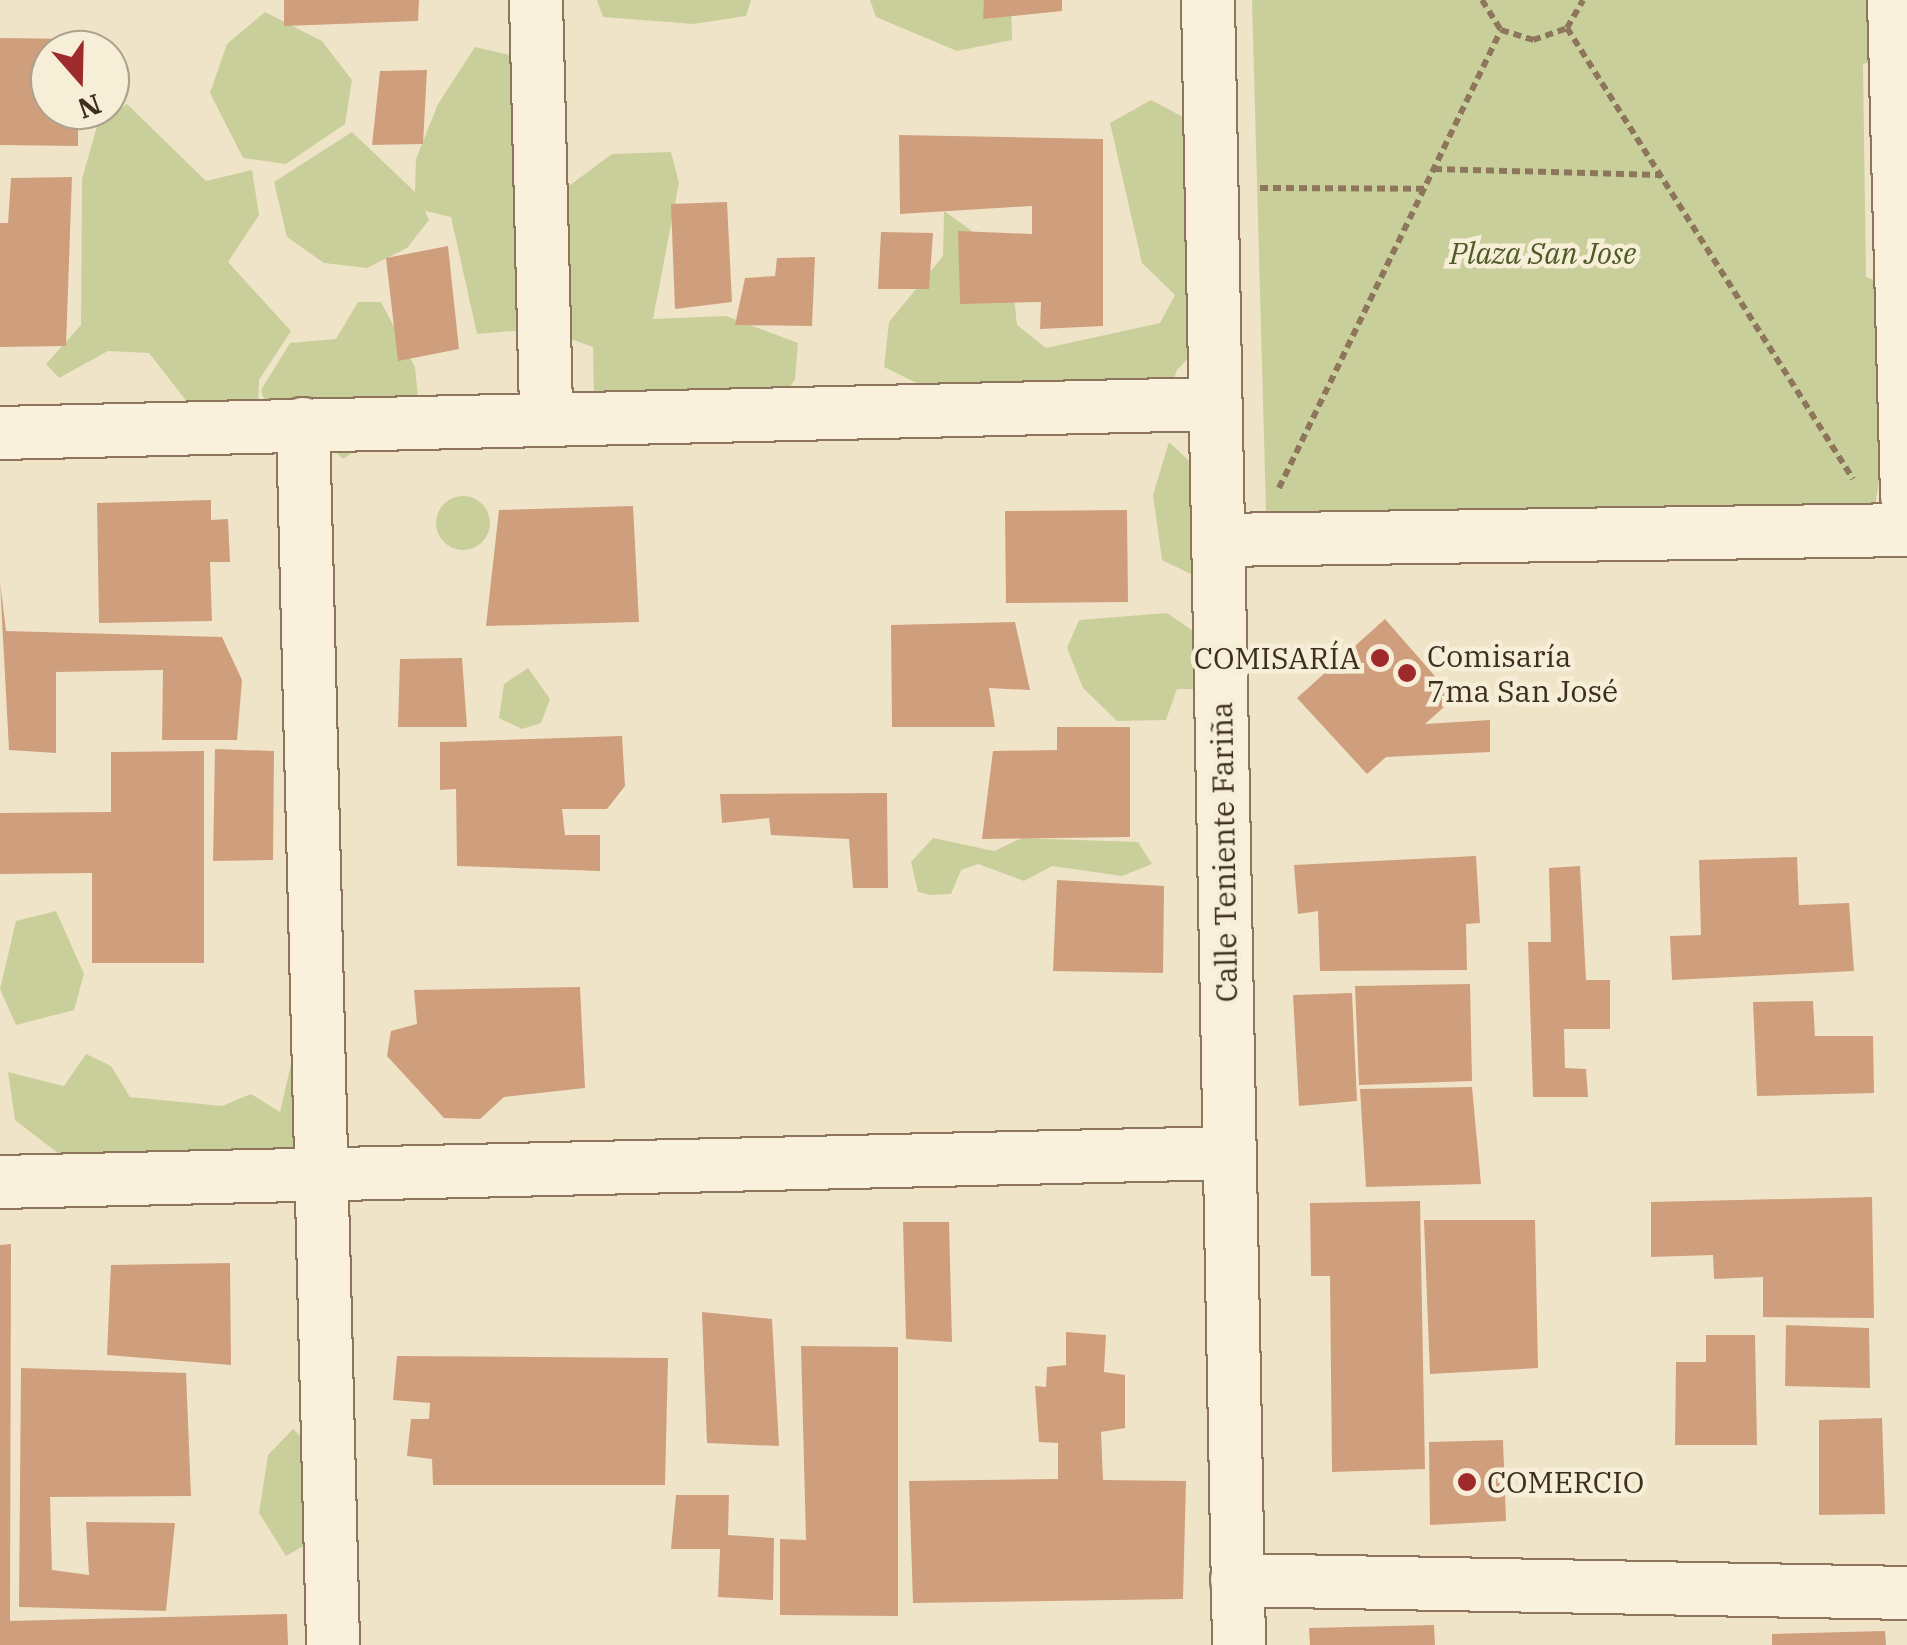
<!DOCTYPE html>
<meta charset="utf-8">
<style>
body{margin:0}
#map{position:relative;width:1907px;height:1645px;overflow:hidden;background:#f0e4c8;font-family:"IBM Plex Serif",serif}
div>[style]{position:absolute}
[style*='--x']{left:calc(var(--x)*1px);top:calc(var(--y)*1px);width:calc(var(--w)*1px);rotate:calc(var(--a)*1deg)}
.green>*{inset:0;background:#c9cf9b}
.round{border-radius:50%}
.building>*{inset:0;background:#cf9f7d}
.path>*{height:6px;margin-top:-3px;transform-origin:0;background:repeating-linear-gradient(90deg,#8d765c 0 8px,transparent 0 13px)}
.roads{filter:drop-shadow(2px 0 #8d765c) drop-shadow(-2px 0 #8d765c) drop-shadow(0 2px #8d765c) drop-shadow(0 -2px #8d765c)}
.minor>*{height:52px;margin:-26px;padding:0 26px;transform-origin:26px;border-radius:26px;background:#faf1dc}
.dots>*{width:28px;height:28px;translate:-50% -50%;box-sizing:border-box;border:5px solid #f7eed8;border-radius:50%}
span{translate:-50% -50%;white-space:nowrap;text-align:center;line-height:1.15;-webkit-text-stroke:9px #f7eed8;paint-order:stroke}
.park-label{font-size:30px;color:#4d5a26;font-style:italic}
.poi-label{font-size:30px;color:#3d2e20}
.left{translate:0 -50%;text-align:left}
.right{translate:-100% -50%;text-align:right}
.street-label{font-size:30px;color:#3d2e20}
.north{position:absolute;left:30px;top:30px;width:100px;height:100px;box-sizing:border-box;background:#f7eed8;border:2px solid #ada18e;border-radius:50%;rotate:160deg;font-size:28px;font-weight:700;line-height:40px;text-align:center;color:#3d2e20}
.north::after{content:'';display:block;margin:auto;width:35px;height:45px;background:#9e2a2b;clip-path:polygon(50% 0,100% 100%,50% 72%,0 100%)}
</style>
<div id="map">
<div class="green">
<i style="clip-path:polygon(597px 0,751px 0,746px 16px,693px 24px,603px 17px)"></i>
<i style="clip-path:polygon(870px 0,1011px 0,1012px 40px,957px 51px,876px 17px)"></i>
<i style="clip-path:polygon(1252px 0,1875px 0,1875px 61px,1863px 64px,1866px 277px,1885px 284px,1886px 431px,1874px 515px,1420px 521px,1266px 511px)"></i>
<i style="clip-path:polygon(265px 12px,322px 41px,352px 80px,345px 124px,286px 164px,243px 158px,210px 93px,227px 44px)"></i>
<i style="clip-path:polygon(475px 47px,519px 57px,527px 330px,477px 334px,451px 217px,425px 211px,429px 220px,407px 248px,367px 268px,324px 263px,287px 237px,274px 182px,352px 132px,415px 192px,416px 159px,438px 104px)"></i>
<i style="clip-path:polygon(1151px 100px,1185px 118px,1204px 342px,1177px 370px,1164px 408px,925px 387px,884px 367px,889px 322px,943px 256px,944px 211px,972px 231px,970px 292px,1013px 288px,1017px 325px,1046px 348px,1160px 323px,1175px 295px,1142px 263px,1110px 123px)"></i>
<i style="clip-path:polygon(127px 104px,206px 181px,252px 170px,259px 215px,228px 262px,291px 331px,259px 380px,258px 409px,195px 412px,149px 353px,108px 351px,59px 378px,46px 364px,81px 325px,82px 179px,98px 123px)"></i>
<i style="clip-path:polygon(671px 152px,679px 183px,653px 319px,726px 316px,798px 343px,795px 379px,781px 401px,734px 417px,705px 389px,653px 419px,594px 409px,593px 347px,562px 336px,569px 288px,562px 191px,612px 154px)"></i>
<i style="clip-path:polygon(358px 302px,381px 302px,415px 367px,419px 407px,343px 459px,313px 430px,270px 418px,261px 390px,290px 343px,336px 339px)"></i>
<i style="clip-path:polygon(1169px 442px,1205px 476px,1199px 578px,1162px 560px,1153px 495px)"></i>
<i class="round" style="left:436px;top:496px;width:54px;height:54px"></i>
<i style="clip-path:polygon(1167px 613px,1196px 633px,1199px 689px,1177px 689px,1166px 720px,1117px 721px,1083px 688px,1067px 648px,1079px 620px)"></i>
<i style="clip-path:polygon(528px 668px,550px 699px,541px 723px,522px 729px,499px 718px,504px 684px)"></i>
<i style="clip-path:polygon(933px 838px,994px 851px,1022px 838px,1138px 842px,1152px 864px,1122px 876px,1052px 866px,1024px 881px,978px 864px,961px 870px,951px 894px,930px 895px,918px 892px,911px 862px)"></i>
<i style="clip-path:polygon(56px 911px,84px 974px,74px 1010px,16px 1025px,0 989px,16px 921px)"></i>
<i style="clip-path:polygon(294px 1051px,330px 1151px,102px 1187px,15px 1120px,8px 1072px,64px 1086px,86px 1054px,111px 1066px,130px 1097px,222px 1106px,251px 1094px,280px 1112px)"></i>
<i style="clip-path:polygon(293px 1429px,338px 1475px,349px 1520px,286px 1556px,259px 1513px,268px 1455px)"></i>
</div>
<div class="building">
<i style="clip-path:polygon(284px 0,419px 0,418px 21px,284px 26px)"></i>
<i style="clip-path:polygon(984px 0,1062px 0,1062px 11px,983px 19px)"></i>
<i style="clip-path:polygon(0 38px,80px 39px,80px 50px,50px 50px,50px 110px,78px 110px,78px 146px,0 145px)"></i>
<i style="clip-path:polygon(427px 70px,423px 144px,372px 145px,380px 71px)"></i>
<i style="clip-path:polygon(899px 135px,1103px 139px,1103px 326px,1040px 329px,1041px 302px,960px 304px,958px 231px,1032px 234px,1032px 206px,900px 214px)"></i>
<i style="clip-path:polygon(72px 177px,66px 346px,0 347px,0 223px,8px 223px,11px 178px)"></i>
<i style="clip-path:polygon(727px 202px,732px 302px,675px 309px,671px 204px)"></i>
<i style="clip-path:polygon(881px 232px,933px 233px,929px 289px,878px 289px)"></i>
<i style="clip-path:polygon(448px 246px,459px 349px,398px 361px,386px 258px)"></i>
<i style="clip-path:polygon(815px 257px,812px 326px,735px 325px,745px 278px,775px 276px,777px 258px)"></i>
<i style="clip-path:polygon(211px 500px,211px 520px,228px 519px,230px 562px,210px 562px,212px 621px,99px 623px,97px 503px)"></i>
<i style="clip-path:polygon(633px 506px,639px 622px,486px 626px,499px 510px)"></i>
<i style="clip-path:polygon(1127px 510px,1128px 602px,1006px 603px,1005px 511px)"></i>
<i style="clip-path:polygon(0 582px,6px 631px,222px 637px,242px 680px,237px 740px,162px 740px,163px 670px,56px 672px,56px 753px,9px 750px)"></i>
<i style="clip-path:polygon(1385px 619px,1454px 698px,1425px 724px,1490px 720px,1490px 752px,1386px 757px,1367px 774px,1297px 698px)"></i>
<i style="clip-path:polygon(1015px 622px,1030px 690px,989px 688px,995px 727px,892px 727px,891px 625px)"></i>
<i style="clip-path:polygon(462px 658px,467px 727px,398px 727px,400px 659px)"></i>
<i style="clip-path:polygon(1057px 727px,1130px 727px,1130px 837px,982px 839px,993px 751px,1057px 750px)"></i>
<i style="clip-path:polygon(622px 736px,625px 786px,607px 809px,562px 809px,565px 835px,600px 835px,600px 871px,457px 866px,456px 789px,440px 790px,440px 742px)"></i>
<i style="clip-path:polygon(215px 749px,274px 751px,273px 860px,213px 861px)"></i>
<i style="clip-path:polygon(204px 751px,204px 963px,92px 963px,92px 873px,0 874px,0 813px,111px 812px,111px 752px)"></i>
<i style="clip-path:polygon(887px 793px,888px 888px,853px 888px,849px 839px,771px 835px,769px 818px,722px 823px,720px 794px)"></i>
<i style="clip-path:polygon(1476px 856px,1480px 923px,1466px 924px,1467px 970px,1320px 971px,1318px 911px,1298px 914px,1294px 865px)"></i>
<i style="clip-path:polygon(1797px 857px,1799px 905px,1849px 903px,1854px 971px,1672px 980px,1670px 936px,1701px 935px,1699px 860px)"></i>
<i style="clip-path:polygon(1580px 866px,1586px 980px,1610px 980px,1610px 1029px,1564px 1029px,1565px 1068px,1586px 1069px,1588px 1097px,1533px 1097px,1528px 942px,1551px 942px,1549px 868px)"></i>
<i style="clip-path:polygon(1057px 880px,1164px 886px,1163px 973px,1053px 971px)"></i>
<i style="clip-path:polygon(1470px 984px,1472px 1081px,1359px 1085px,1355px 986px)"></i>
<i style="clip-path:polygon(580px 987px,585px 1088px,504px 1097px,480px 1119px,444px 1118px,387px 1056px,391px 1031px,417px 1024px,414px 990px)"></i>
<i style="clip-path:polygon(1352px 993px,1357px 1101px,1299px 1106px,1293px 995px)"></i>
<i style="clip-path:polygon(1813px 1001px,1815px 1036px,1873px 1036px,1874px 1093px,1757px 1096px,1753px 1002px)"></i>
<i style="clip-path:polygon(1472px 1087px,1481px 1184px,1366px 1187px,1360px 1089px)"></i>
<i style="clip-path:polygon(1872px 1197px,1874px 1318px,1763px 1317px,1763px 1277px,1714px 1279px,1713px 1255px,1651px 1257px,1651px 1202px)"></i>
<i style="clip-path:polygon(1420px 1201px,1425px 1469px,1332px 1472px,1330px 1276px,1311px 1276px,1310px 1203px)"></i>
<i style="clip-path:polygon(1424px 1220px,1535px 1220px,1538px 1368px,1430px 1374px)"></i>
<i style="clip-path:polygon(903px 1222px,949px 1222px,952px 1342px,906px 1339px)"></i>
<i style="clip-path:polygon(11px 1244px,10px 1621px,287px 1614px,288px 1645px,0 1645px,0 1245px)"></i>
<i style="clip-path:polygon(230px 1263px,231px 1365px,107px 1355px,111px 1265px)"></i>
<i style="clip-path:polygon(702px 1312px,772px 1319px,779px 1446px,707px 1443px)"></i>
<i style="clip-path:polygon(1786px 1325px,1869px 1328px,1870px 1388px,1785px 1386px)"></i>
<i style="clip-path:polygon(1066px 1332px,1106px 1335px,1104px 1372px,1125px 1375px,1125px 1428px,1101px 1432px,1103px 1480px,1186px 1481px,1183px 1599px,913px 1603px,909px 1481px,1058px 1479px,1058px 1443px,1039px 1442px,1035px 1386px,1046px 1387px,1047px 1367px,1066px 1365px)"></i>
<i style="clip-path:polygon(1706px 1335px,1755px 1335px,1757px 1445px,1675px 1445px,1676px 1362px,1706px 1362px)"></i>
<i style="clip-path:polygon(801px 1346px,898px 1347px,898px 1616px,780px 1615px,780px 1539px,806px 1540px)"></i>
<i style="clip-path:polygon(397px 1356px,668px 1358px,665px 1485px,433px 1485px,432px 1459px,407px 1456px,411px 1419px,429px 1419px,430px 1403px,393px 1400px)"></i>
<i style="clip-path:polygon(21px 1368px,186px 1373px,191px 1496px,50px 1497px,52px 1570px,89px 1575px,86px 1522px,175px 1523px,166px 1611px,19px 1607px)"></i>
<i style="clip-path:polygon(1882px 1418px,1885px 1514px,1819px 1515px,1819px 1420px)"></i>
<i style="clip-path:polygon(1503px 1440px,1506px 1521px,1430px 1525px,1429px 1442px)"></i>
<i style="clip-path:polygon(676px 1495px,729px 1495px,728px 1535px,774px 1538px,773px 1600px,718px 1597px,720px 1549px,671px 1549px)"></i>
<i style="clip-path:polygon(1434px 1625px,1435px 1645px,1310px 1645px,1309px 1628px)"></i>
<i style="clip-path:polygon(1885px 1631px,1886px 1645px,1772px 1645px,1772px 1634px)"></i>
</div>
<div class="path">
<i style="--x:1482;--y:0;--w:36;--a:58"></i>
<i style="--x:1501;--y:30;--w:34;--a:17"></i>
<i style="--x:1533;--y:40;--w:36;--a:-19"></i>
<i style="--x:1567;--y:28;--w:32;--a:-60"></i>
<i style="--x:1567;--y:28;--w:534;--a:57.62"></i>
<i style="--x:1434;--y:169;--w:226;--a:1.5"></i>
<i style="--x:1260;--y:188;--w:164;--a:0.3"></i>
<i style="--x:1279;--y:488;--w:509;--a:-64.14"></i>
</div>
<div class="roads">
<div class="minor">
<i style="--x:536;--y:0;--w:419;--a:88.6"></i>
<i style="--x:1208;--y:0;--w:1645;--a:88.92"></i>
<i style="--x:1894;--y:0;--w:496;--a:88.5"></i>
<i style="--x:303;--y:424;--w:1221;--a:88.59"></i>
<i style="--x:0;--y:433;--w:1215;--a:-1.37"></i>
<i style="--x:1218;--y:540;--w:689;--a:-0.83"></i>
<i style="--x:0;--y:1182;--w:1230;--a:-1.35"></i>
<i style="--x:1237;--y:1580;--w:670;--a:1.11"></i>
</div>
</div>
<div class="dots">
<i style="left:1380px;top:658px;background:#9e2a2b"></i>
<i style="left:1407px;top:673px;background:#9e2a2b"></i>
<i style="left:1467px;top:1482px;background:#9e2a2b"></i>
</div>
<div class="park-label">
<span style="left:1543px;top:253px">Plaza San Jose</span>
</div>
<div class="poi-label">
<span class="left" style="left:1427px;top:673px">Comisaría<br>7ma San José</span>
<span class="right" style="left:1360px;top:658px">COMISARÍA</span>
<span class="left" style="left:1487px;top:1482px">COMERCIO</span>
</div>
<div class="street-label">
<span style="left:1224px;top:852px;rotate:-91deg">Calle Teniente Fariña</span>
</div>
<div class="north">N</div>
</div>
